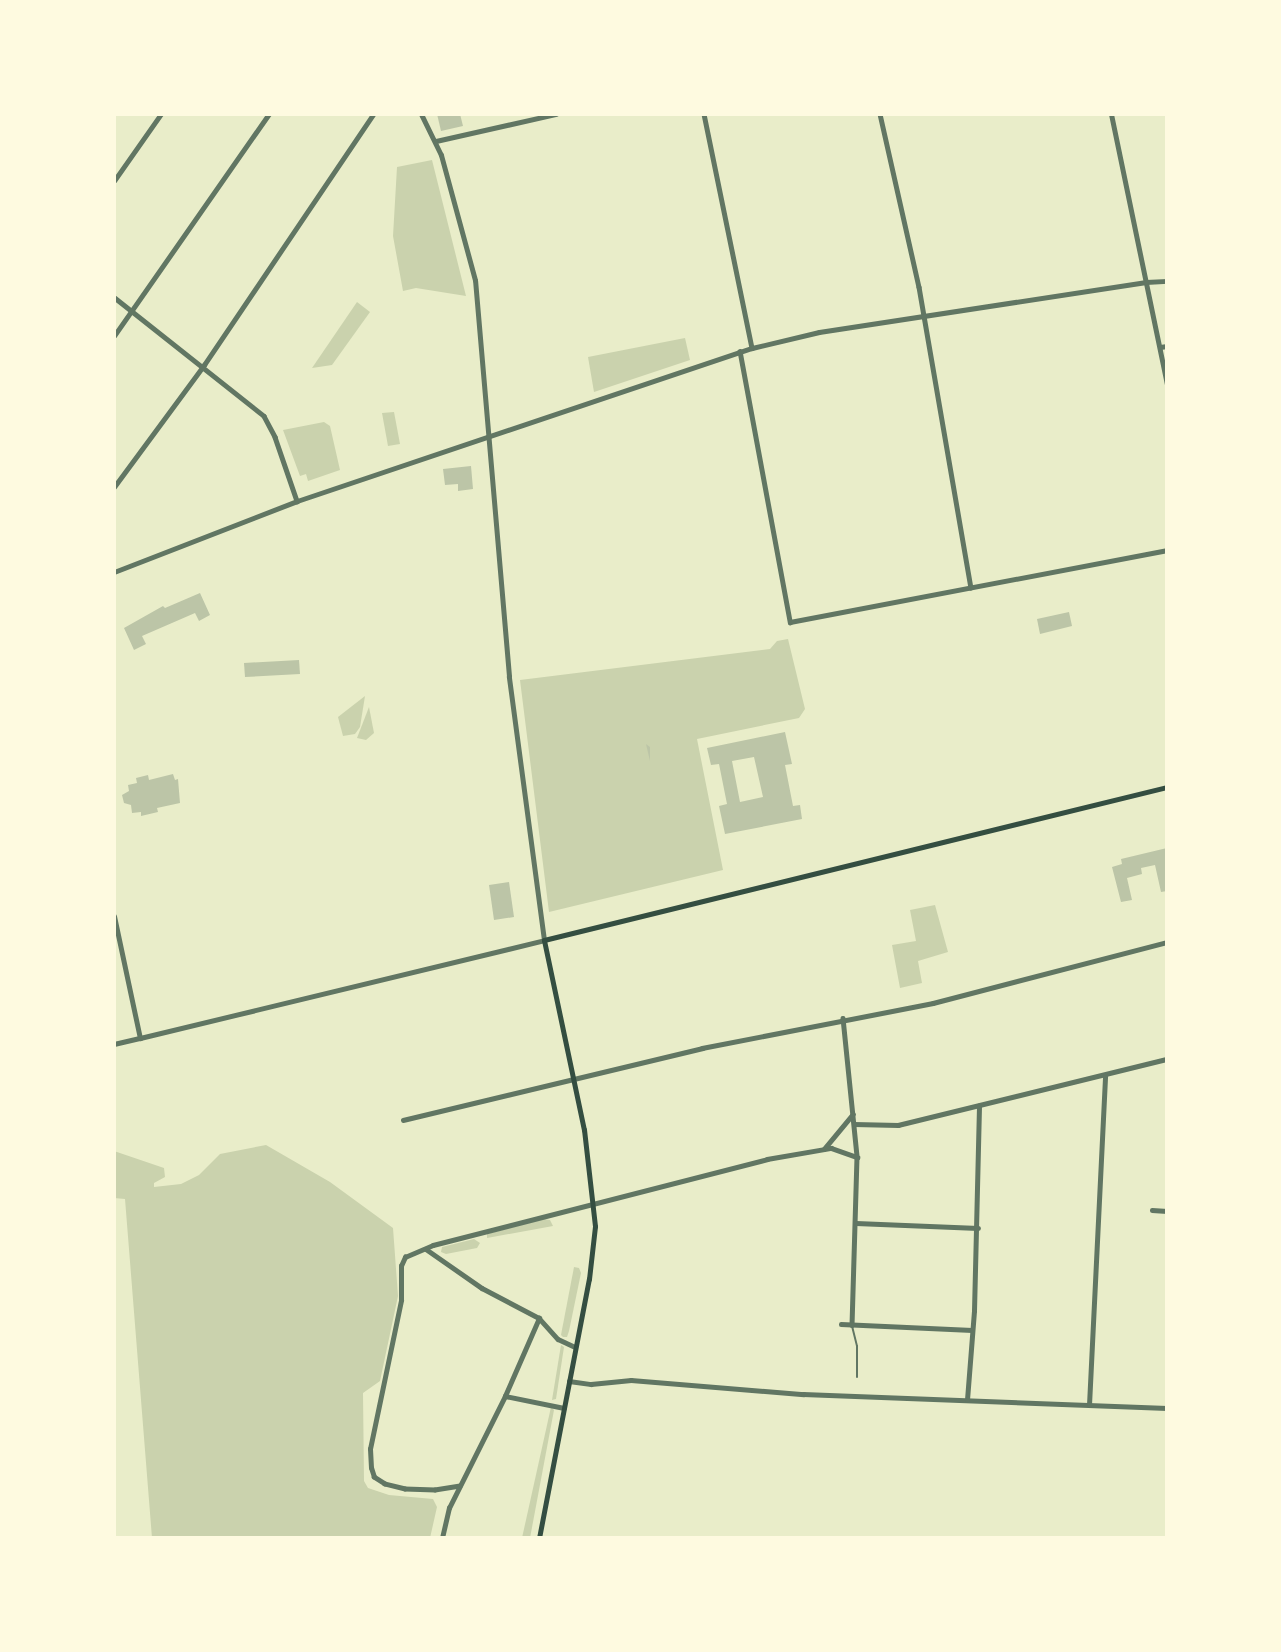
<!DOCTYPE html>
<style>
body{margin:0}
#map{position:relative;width:1281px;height:1652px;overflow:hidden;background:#e9edc9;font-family:"PT Sans Narrow",sans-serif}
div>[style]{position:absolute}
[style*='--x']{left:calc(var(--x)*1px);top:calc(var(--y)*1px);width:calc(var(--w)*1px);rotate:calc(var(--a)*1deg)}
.green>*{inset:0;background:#cad2ad}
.building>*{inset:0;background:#bcc5a7}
.service>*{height:2px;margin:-1px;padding:0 1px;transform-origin:1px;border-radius:1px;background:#617663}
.minor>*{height:4.5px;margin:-2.25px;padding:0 2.25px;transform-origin:2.25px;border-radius:2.25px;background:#617663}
.tertiary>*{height:5px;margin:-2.5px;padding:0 2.5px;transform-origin:2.5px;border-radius:2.5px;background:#617663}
.secondary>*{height:5px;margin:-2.5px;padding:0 2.5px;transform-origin:2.5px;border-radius:2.5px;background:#344e41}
span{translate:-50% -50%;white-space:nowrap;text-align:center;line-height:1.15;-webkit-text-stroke:5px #fefae0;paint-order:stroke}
.frame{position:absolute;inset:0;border:116px solid #fefae0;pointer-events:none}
</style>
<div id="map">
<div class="green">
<i style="clip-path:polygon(432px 160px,466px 296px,416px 288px,403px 291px,393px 236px,397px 167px)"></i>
<i style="clip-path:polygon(357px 302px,370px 312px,332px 365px,312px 368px)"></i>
<i style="clip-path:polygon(685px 338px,690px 360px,594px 392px,588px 357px)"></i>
<i style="clip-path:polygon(394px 412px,400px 444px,388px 446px,382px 413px)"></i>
<i style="clip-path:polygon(324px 422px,330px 426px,340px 470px,308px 481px,306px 474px,300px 476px,283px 430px)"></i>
<i style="clip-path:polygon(788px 639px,805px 709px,799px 718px,697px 739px,723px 870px,549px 912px,520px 680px,770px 649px,777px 641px)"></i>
<i style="clip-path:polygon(365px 696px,360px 727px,355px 734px,343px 736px,338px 717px)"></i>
<i style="clip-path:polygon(369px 707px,374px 733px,366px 740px,357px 738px)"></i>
<i style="clip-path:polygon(935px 905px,948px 952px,918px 961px,922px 983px,900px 988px,892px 945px,916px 941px,910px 910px)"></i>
<i style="clip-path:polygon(266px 1145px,330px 1182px,393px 1228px,398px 1296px,380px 1381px,363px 1393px,364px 1481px,368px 1488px,389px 1495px,433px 1499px,437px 1507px,430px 1538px,152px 1538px,125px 1199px,114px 1198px,114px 1151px,164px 1168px,165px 1177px,154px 1183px,154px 1187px,181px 1184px,199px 1175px,220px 1154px)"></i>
<i style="clip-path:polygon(544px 1219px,550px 1220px,553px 1226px,487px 1238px,487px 1234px)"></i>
<i style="clip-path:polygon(474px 1239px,480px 1243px,477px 1248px,446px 1254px,441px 1252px,442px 1247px)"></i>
<i style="clip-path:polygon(574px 1267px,579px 1268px,581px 1273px,569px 1331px,567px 1337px,563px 1337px,561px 1335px)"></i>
<i style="clip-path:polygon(561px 1345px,564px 1347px,556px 1399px,552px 1400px)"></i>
<i style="clip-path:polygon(551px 1407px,554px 1410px,530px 1538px,522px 1538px)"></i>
</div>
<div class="building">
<i style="clip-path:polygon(437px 114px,460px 114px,463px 126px,441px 131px)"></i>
<i style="clip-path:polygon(471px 466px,473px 489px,458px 491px,458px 484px,445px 485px,443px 469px)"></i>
<i style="clip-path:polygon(200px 593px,210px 615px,199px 621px,195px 613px,142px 636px,146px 644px,134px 650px,124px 628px,163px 606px,165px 608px)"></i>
<i style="clip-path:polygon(1069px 612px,1072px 626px,1040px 634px,1037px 619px)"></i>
<i style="clip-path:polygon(299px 660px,300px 674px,245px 677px,244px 663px)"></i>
<i style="clip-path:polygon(evenodd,785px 732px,792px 764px,785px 765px,793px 806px,800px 805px,802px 819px,725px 834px,719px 806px,727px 804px,719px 764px,711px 765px,707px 748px,785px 732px,754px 757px,763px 797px,740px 802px,732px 761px,754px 757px)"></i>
<i style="clip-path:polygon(646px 744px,650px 747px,650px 761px)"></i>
<i style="clip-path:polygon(173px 774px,175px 780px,178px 779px,180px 803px,157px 808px,158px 812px,141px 816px,141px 812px,132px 813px,131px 805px,124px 803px,122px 795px,129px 791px,128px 785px,137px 783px,136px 778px,148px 775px,149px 780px)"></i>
<i style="clip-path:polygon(1167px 848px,1167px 891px,1161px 892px,1155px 865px,1141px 868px,1142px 874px,1127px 878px,1132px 900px,1121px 902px,1112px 867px,1122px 864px,1121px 859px)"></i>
<i style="clip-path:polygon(509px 882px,514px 917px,494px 920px,489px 885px)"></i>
</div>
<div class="service">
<i style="--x:852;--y:1326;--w:21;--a:76"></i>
<i style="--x:857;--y:1346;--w:31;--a:90"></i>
</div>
<div class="minor">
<i style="--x:704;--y:114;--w:239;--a:78.4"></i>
<i style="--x:880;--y:114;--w:177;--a:77.3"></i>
<i style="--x:919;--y:287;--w:305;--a:80.2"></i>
<i style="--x:436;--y:141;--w:123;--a:-12.7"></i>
<i style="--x:114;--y:181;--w:82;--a:-55"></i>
<i style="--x:1146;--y:282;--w:21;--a:-3"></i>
<i style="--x:114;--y:297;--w:191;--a:38.4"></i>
<i style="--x:264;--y:416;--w:24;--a:62"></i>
<i style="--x:275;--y:437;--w:68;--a:71"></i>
<i style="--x:114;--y:336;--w:271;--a:-55.1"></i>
<i style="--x:1160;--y:347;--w:7;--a:-8"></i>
<i style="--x:740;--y:351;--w:276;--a:79.5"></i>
<i style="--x:790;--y:622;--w:384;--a:-10.8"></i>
<i style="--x:114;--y:487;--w:152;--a:-53.6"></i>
<i style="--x:204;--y:365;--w:303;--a:-56"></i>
<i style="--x:843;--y:1018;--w:140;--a:84.2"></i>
<i style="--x:857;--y:1157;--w:168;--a:91.7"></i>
<i style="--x:114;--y:1044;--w:27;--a:-13"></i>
<i style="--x:403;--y:1120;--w:308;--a:-13.5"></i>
<i style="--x:702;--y:1048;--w:235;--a:-11"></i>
<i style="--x:933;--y:1003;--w:242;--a:-14.6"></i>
<i style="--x:854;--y:1124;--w:44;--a:1.3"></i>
<i style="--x:898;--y:1125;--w:277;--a:-13.8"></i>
<i style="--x:824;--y:1149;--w:45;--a:-50.4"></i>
<i style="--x:1152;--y:1210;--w:15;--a:4"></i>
<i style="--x:856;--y:1223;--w:122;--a:2.3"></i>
<i style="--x:426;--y:1249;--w:68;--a:34.9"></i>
<i style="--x:482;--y:1288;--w:64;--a:27.8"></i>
<i style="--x:539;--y:1318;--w:28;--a:48"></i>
<i style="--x:558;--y:1339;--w:19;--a:25"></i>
<i style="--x:841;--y:1324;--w:131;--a:2.6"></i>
<i style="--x:569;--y:1381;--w:22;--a:8"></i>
<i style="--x:591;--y:1384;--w:40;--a:-5.7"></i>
<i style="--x:631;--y:1380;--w:173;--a:4.7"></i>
<i style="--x:803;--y:1394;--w:364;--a:2.2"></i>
<i style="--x:505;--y:1396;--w:60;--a:11.5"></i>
<i style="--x:967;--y:1400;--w:89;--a:-85.5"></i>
<i style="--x:974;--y:1311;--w:205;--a:-88.6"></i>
<i style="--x:1089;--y:1405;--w:329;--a:-87.2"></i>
<i style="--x:460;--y:1486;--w:25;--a:171"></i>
<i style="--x:435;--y:1490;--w:30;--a:-178"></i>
<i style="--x:405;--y:1489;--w:21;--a:-166"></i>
<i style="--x:385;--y:1484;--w:13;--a:-148"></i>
<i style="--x:374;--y:1477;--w:9;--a:-108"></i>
<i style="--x:371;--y:1468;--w:19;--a:-93"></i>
<i style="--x:370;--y:1449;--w:152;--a:-78.2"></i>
<i style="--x:401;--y:1300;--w:34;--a:-90"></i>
<i style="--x:401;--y:1266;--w:10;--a:-66"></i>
<i style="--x:405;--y:1257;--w:30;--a:-23"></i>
<i style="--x:433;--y:1245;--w:345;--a:-14.4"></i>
<i style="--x:767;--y:1159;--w:65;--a:-9.8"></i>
<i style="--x:831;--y:1148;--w:28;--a:19"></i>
<i style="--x:442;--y:1538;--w:31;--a:-77"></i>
<i style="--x:449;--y:1508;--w:125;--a:-63.4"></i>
<i style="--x:505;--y:1396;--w:85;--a:-66.4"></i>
</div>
<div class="tertiary">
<i style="--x:1111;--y:114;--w:276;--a:78.3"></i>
<i style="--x:114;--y:572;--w:196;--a:-21.2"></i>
<i style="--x:297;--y:501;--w:480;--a:-18.6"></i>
<i style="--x:752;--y:348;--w:69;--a:-13.4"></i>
<i style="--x:819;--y:332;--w:331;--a:-8.7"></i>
<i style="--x:114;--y:916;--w:125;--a:78"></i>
<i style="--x:140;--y:1038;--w:416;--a:-13.6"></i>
<i style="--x:544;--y:940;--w:266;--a:-97.6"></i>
<i style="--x:509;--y:676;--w:397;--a:-94.9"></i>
<i style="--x:475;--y:280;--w:130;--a:-105.2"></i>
<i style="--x:441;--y:155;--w:46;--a:-116"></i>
</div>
<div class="secondary">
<i style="--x:539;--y:1538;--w:264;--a:-79.1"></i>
<i style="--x:589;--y:1279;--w:53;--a:-83.5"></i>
<i style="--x:595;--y:1226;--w:97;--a:-96.5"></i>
<i style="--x:584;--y:1130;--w:194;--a:-101.9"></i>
<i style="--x:544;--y:940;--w:642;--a:-13.8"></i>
</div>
<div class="frame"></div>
</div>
